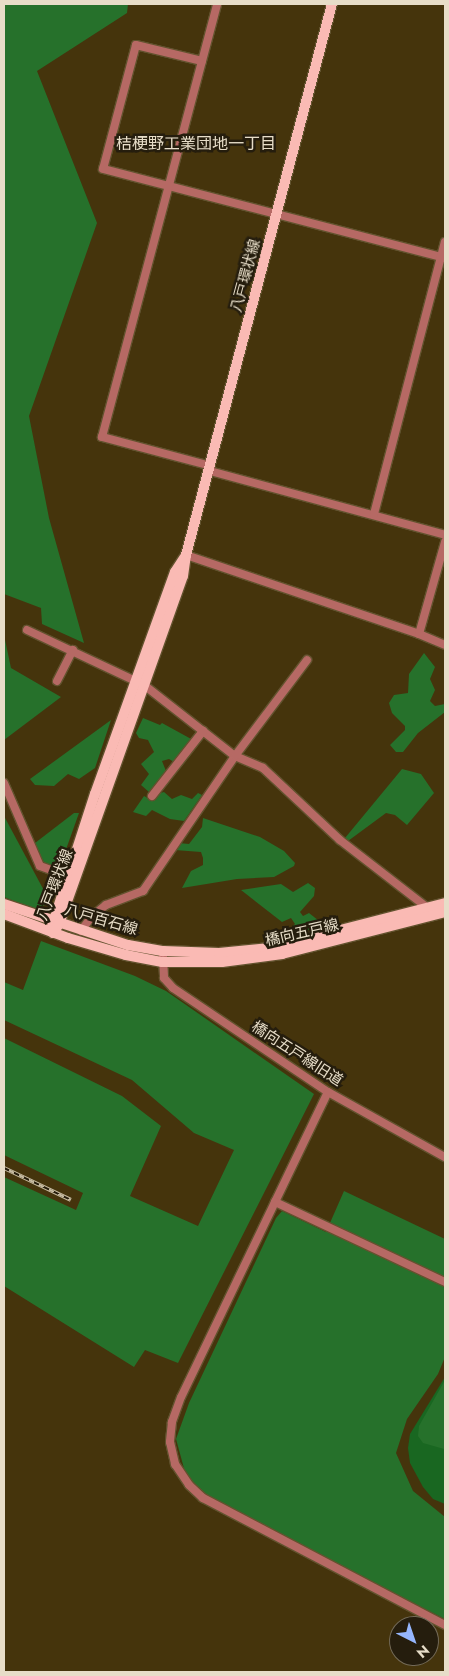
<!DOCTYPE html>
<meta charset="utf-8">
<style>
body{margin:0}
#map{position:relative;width:449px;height:1676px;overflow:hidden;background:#45340c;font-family:Jost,"Noto Sans JP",sans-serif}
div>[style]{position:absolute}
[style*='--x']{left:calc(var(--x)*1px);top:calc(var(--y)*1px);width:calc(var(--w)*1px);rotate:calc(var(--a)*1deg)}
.green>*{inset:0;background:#196721}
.forest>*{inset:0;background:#26712b}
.roads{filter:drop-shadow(1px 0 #62522e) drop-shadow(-1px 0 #62522e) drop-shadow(0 1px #62522e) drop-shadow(0 -1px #62522e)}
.minor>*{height:8px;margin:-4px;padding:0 4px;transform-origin:4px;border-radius:4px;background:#b66964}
.major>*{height:10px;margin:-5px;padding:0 5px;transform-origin:5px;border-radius:5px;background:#fabab4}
.rail>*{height:4px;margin-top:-2px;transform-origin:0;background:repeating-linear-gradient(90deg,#251d0d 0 5.5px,#c7bca3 0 11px);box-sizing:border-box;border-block:1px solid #c7bca3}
span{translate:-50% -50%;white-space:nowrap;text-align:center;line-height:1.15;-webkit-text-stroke:5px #251d0d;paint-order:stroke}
.street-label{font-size:15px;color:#e7ddc8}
.neighbourhood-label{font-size:16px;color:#e7ddc8}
.frame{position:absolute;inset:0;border:5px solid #e7ddc8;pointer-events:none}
.north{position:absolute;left:389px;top:1616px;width:50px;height:50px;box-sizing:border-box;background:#251d0d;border:1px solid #736a58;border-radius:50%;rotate:139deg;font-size:14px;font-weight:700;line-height:20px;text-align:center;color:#e7ddc8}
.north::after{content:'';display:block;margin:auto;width:18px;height:22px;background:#95b6fd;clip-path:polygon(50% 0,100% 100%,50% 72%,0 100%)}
</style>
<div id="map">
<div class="green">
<i style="clip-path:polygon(445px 1377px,445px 1504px,433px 1499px,423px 1487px,410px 1463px,408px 1448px,410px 1434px)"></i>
</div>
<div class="forest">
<i style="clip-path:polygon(4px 4px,128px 4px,127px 13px,37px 71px,97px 223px,29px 416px,49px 518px,84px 643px,42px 624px,41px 608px,4px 594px)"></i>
<i style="clip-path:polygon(4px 635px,11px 668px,61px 697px,4px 740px)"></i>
<i style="clip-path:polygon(424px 653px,435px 667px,430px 679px,435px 690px,430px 701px,435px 706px,445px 704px,445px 712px,418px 733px,403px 752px,396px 752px,390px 745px,405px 730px,405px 726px,392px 713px,389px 703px,394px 695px,408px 693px,409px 674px)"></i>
<i style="clip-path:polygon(143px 718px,160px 725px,162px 723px,193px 740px,174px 762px,169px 759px,162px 761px,166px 771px,149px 792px,141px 785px,149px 774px,141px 764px,154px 752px,148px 740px,139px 738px,136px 733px)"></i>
<i style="clip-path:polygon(111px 720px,95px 768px,79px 779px,68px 774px,54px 786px,35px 785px,30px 779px)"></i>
<i style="clip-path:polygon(402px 769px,421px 774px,434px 793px,407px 825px,395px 815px,386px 813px,348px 841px,345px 838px)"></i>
<i style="clip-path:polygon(164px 792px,172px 799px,181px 795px,192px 799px,198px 793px,202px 795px,184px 821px,170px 819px,152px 810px,146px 816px,133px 812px,144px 796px,151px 800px,156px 794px)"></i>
<i style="clip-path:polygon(74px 813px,79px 813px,59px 869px,42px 864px,35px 843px)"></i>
<i style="clip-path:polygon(4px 816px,48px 898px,45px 905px,34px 909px,4px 897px)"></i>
<i style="clip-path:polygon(203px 818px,260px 837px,284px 851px,295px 863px,294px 866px,274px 877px,237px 879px,182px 888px,191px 871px,203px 865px,203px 858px,201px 852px,175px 850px,179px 843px,189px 844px,202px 827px)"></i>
<i style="clip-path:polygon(308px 883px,315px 888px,314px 896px,300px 912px,303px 916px,309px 913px,323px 924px,297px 935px,290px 929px,295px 924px,291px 918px,282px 922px,241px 890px,281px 884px,293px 892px)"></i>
<i style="clip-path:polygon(41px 941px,135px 976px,166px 991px,314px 1094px,178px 1363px,145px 1350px,134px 1367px,4px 1286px,4px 1177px,76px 1210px,83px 1193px,4px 1155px,4px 1038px,122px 1096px,161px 1126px,130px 1196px,198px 1226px,234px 1150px,194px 1133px,132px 1080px,4px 1020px,4px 982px,23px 990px)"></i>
<i style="clip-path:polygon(344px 1191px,445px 1239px,445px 1357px,438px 1374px,407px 1419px,396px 1453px,413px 1491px,445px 1517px,445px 1619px,203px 1498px,185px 1472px,176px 1439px,189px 1403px,276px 1218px,282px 1211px,326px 1232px)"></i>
<i style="clip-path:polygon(445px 1380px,445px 1449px,444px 1449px,423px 1443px,418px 1436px,419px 1426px)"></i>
</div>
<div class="roads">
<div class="minor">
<i style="--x:202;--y:61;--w:68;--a:-166.4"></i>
<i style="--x:136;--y:45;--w:128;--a:104.9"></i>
<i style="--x:103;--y:169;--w:353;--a:14.6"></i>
<i style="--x:211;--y:466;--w:113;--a:-165.1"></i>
<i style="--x:102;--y:437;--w:448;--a:-75.1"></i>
<i style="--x:210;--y:471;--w:244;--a:15.2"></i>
<i style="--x:374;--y:514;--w:281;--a:-75.4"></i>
<i style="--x:186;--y:555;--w:246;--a:18.7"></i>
<i style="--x:419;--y:634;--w:96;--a:-74.2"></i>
<i style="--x:27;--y:630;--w:129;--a:25.2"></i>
<i style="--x:144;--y:685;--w:115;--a:38"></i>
<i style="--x:235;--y:756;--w:30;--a:23"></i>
<i style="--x:263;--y:768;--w:105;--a:43.1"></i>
<i style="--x:340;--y:840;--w:113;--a:37.8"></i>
<i style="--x:419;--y:634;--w:28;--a:23"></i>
<i style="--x:57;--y:681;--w:35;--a:-63"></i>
<i style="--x:4;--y:783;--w:90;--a:66.6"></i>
<i style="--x:40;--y:866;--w:29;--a:20"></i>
<i style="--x:152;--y:796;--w:83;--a:-51.9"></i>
<i style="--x:81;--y:931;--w:17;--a:-54"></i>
<i style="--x:91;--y:917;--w:19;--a:-39"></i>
<i style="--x:106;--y:905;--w:40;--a:-21"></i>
<i style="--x:143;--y:891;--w:163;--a:-55.7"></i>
<i style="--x:235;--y:756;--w:120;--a:-53.1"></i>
<i style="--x:163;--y:957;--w:21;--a:87"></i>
<i style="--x:164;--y:978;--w:13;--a:48"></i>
<i style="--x:173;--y:988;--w:187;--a:33.9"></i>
<i style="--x:328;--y:1092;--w:134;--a:29.1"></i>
<i style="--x:275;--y:1202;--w:122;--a:-64.3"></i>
<i style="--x:445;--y:1282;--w:188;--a:-154.8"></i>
<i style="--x:275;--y:1202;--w:216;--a:115.7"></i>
<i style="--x:181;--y:1397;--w:27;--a:110"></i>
<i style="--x:172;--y:1422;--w:20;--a:96"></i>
<i style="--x:170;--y:1442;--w:23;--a:77"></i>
<i style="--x:175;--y:1464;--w:25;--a:56"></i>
<i style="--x:189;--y:1485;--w:19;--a:43"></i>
<i style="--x:203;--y:1498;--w:273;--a:27.7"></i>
</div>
<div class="major">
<i style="--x:4;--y:904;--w:131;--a:18.3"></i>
<i style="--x:128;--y:945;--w:36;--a:10"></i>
<i style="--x:163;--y:951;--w:56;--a:2"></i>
<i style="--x:219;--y:953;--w:51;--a:-5.6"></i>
<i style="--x:270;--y:948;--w:181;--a:-14.4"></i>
<i style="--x:4;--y:914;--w:68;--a:20.6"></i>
<i style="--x:68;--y:938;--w:60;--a:16.3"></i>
<i style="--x:126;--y:955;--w:37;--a:11"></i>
<i style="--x:162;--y:962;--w:60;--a:0"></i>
<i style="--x:222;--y:962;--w:61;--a:-7.6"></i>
<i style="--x:282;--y:954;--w:168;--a:-14.4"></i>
<i style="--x:52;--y:926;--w:139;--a:-72"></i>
<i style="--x:95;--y:794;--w:236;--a:-70.2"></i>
<i style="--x:175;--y:572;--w:17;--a:-57"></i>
<i style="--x:53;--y:933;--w:11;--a:-56"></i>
<i style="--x:59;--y:924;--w:369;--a:-70.4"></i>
<i style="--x:183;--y:576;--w:21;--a:-82"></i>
<i style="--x:186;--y:555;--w:570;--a:-75.16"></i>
</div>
</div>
<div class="rail">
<i style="--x:4;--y:1168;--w:74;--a:25.5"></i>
</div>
<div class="street-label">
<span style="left:246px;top:276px;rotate:-75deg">八戸環状線</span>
<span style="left:55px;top:885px;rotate:-69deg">八戸環状線</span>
<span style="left:101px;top:920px;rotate:16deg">八戸百石線</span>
<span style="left:302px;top:933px;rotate:-13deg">橋向五戸線</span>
<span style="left:297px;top:1054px;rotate:33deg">橋向五戸線旧道</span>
</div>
<div class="neighbourhood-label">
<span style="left:196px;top:144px">桔梗野工業団地一丁目</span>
</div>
<div class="frame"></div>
<div class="north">N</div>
</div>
